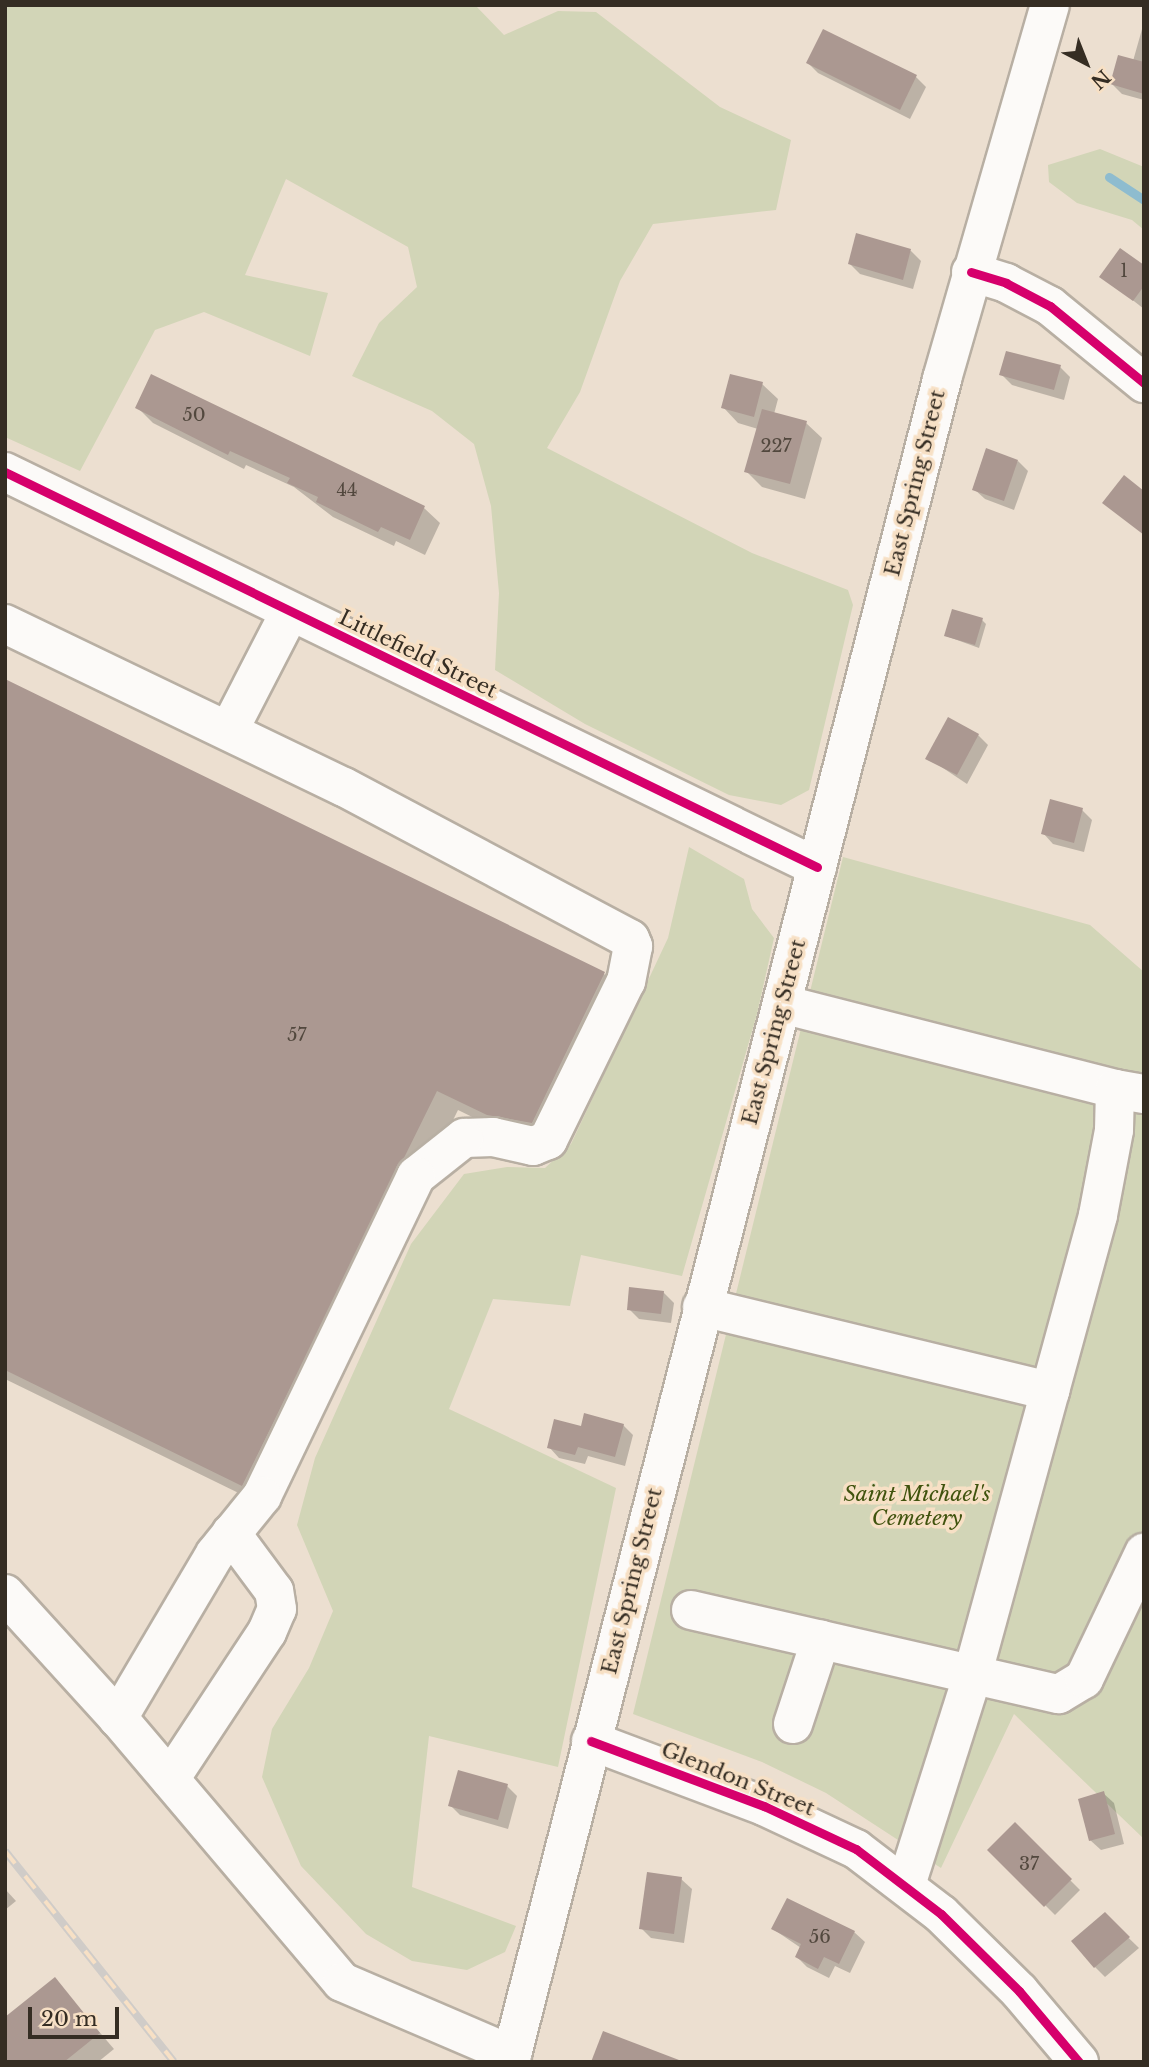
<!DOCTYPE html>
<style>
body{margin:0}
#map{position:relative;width:1149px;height:2067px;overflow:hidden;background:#ecdfd0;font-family:"Libre Baskerville",serif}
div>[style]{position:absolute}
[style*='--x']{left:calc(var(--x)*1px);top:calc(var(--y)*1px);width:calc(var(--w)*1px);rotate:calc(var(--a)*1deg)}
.green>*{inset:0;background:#d2d5b7}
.shadow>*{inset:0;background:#0003}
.stream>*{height:9px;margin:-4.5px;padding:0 4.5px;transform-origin:4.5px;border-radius:4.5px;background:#8ebccf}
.building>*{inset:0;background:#ab9891}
.roads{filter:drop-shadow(2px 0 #b8afa3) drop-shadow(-2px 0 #b8afa3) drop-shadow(0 2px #b8afa3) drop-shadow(0 -2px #b8afa3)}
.minor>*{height:38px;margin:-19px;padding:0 19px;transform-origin:19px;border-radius:19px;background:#fcfaf8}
.major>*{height:38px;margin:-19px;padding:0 19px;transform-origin:19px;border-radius:19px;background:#fcfaf8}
.rail>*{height:8px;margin-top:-4px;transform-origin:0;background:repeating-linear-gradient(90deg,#f7e0c5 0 16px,#d0ccc8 0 32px);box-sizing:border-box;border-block:2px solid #d0ccc8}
.cycleway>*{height:9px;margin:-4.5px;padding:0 4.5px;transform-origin:4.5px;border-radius:4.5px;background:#d6006c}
span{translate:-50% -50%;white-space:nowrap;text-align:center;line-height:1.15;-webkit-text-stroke:7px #f7e0c5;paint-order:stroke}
.number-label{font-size:18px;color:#52483e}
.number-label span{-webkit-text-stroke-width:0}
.street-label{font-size:21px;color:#352d23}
.park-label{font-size:21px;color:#40530e;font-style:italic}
.frame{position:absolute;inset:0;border:7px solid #352d23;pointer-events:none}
.north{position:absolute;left:1051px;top:28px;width:70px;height:70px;-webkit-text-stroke:5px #f7e0c5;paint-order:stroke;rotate:138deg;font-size:19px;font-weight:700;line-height:28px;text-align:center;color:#352d23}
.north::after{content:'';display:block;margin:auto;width:24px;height:32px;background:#352d23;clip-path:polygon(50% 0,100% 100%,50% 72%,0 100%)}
.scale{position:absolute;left:28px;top:2007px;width:91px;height:32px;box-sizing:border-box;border:4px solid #352d23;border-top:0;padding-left:9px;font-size:21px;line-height:24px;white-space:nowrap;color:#352d23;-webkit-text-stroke:5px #f7e0c5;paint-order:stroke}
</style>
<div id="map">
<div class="green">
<i style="clip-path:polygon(5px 5px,475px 5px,504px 35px,558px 11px,596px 12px,720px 107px,791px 140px,776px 210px,653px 224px,620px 281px,580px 392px,547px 448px,752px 553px,848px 590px,853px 605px,809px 790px,781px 805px,729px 795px,585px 724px,495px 670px,499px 593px,491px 506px,474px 444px,432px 411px,352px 376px,379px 323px,417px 287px,408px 247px,286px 179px,245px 275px,328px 293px,310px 356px,204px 312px,155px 330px,80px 471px,5px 437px)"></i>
<i style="clip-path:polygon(1100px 149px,1144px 167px,1144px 230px,1132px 220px,1077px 203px,1049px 182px,1048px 165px)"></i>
<i style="clip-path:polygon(689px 847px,744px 879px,752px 909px,774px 938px,757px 1014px,682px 1276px,581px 1255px,570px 1306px,493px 1299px,449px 1409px,616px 1488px,558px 1767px,429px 1736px,412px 1887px,516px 1926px,505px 1952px,467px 1970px,412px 1961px,366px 1934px,301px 1866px,262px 1777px,272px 1729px,309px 1668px,333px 1611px,297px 1525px,315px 1458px,411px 1244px,464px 1174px,507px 1167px,545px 1168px,571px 1144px,668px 938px)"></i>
<i style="clip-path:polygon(843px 857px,1090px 925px,1144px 972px,1144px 1839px,1014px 1714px,941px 1868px,826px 1793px,762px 1762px,633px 1714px)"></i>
</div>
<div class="shadow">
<i style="clip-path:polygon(1144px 22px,1144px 100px,1122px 94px,1112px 84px,1133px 61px)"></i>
<i style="clip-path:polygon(808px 63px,916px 77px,926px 87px,910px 119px,818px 73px)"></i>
<i style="clip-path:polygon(911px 251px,921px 261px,913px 289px,860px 274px,850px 264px)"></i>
<i style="clip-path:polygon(1144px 267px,1144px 309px,1102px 276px)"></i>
<i style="clip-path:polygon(1060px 367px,1070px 377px,1064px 400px,1012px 385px,1001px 374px)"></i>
<i style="clip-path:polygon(152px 377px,424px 508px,440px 523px,425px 555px,396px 541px,394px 546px,333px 517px,294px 487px,246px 465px,244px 469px,153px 423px,137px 407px)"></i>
<i style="clip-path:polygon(762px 384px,778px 399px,774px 414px,806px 423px,822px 438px,805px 499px,762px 487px,746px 471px,758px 429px,738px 423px,723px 407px)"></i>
<i style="clip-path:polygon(1018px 461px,1028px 471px,1014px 510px,985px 499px,974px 489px)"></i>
<i style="clip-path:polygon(982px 620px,986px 624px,979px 648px,946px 636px)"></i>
<i style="clip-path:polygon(5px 681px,604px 974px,625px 994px,552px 1142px,509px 1135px,458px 1110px,263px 1505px,5px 1379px)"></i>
<i style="clip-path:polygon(978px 735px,988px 745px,967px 784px,928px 758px)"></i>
<i style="clip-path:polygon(1082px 810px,1092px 820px,1084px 852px,1053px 844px,1043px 833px)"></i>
<i style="clip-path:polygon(663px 1292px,674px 1303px,671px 1323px,639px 1319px,629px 1309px)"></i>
<i style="clip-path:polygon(623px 1425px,633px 1435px,625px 1466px,588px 1456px,585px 1464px,559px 1458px,549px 1447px,582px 1428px)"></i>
<i style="clip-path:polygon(507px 1786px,517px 1796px,508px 1829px,460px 1815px,450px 1805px)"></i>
<i style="clip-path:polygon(1103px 1793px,1114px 1803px,1124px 1844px,1101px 1850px,1090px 1840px)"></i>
<i style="clip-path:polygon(1015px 1825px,1080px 1890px,1055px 1915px,990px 1850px)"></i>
<i style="clip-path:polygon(681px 1879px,692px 1889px,684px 1943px,651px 1938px,641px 1928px)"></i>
<i style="clip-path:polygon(5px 1889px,16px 1901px,5px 1910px)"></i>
<i style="clip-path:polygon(1105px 1915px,1139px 1948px,1105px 1977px,1095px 1967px)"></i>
<i style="clip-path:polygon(773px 1929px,854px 1932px,865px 1942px,850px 1973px,835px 1966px,829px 1978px,807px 1967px,797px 1957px,801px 1948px)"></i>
<i style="clip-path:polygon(55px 1980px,114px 2049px,98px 2062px,5px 2062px)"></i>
</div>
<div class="stream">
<i style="--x:1109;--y:177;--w:42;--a:33.3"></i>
</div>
<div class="building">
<i style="clip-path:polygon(823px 29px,917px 75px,900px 110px,806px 63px)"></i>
<i style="clip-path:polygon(1118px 55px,1144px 62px,1144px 94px,1110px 84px)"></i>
<i style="clip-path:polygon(856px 233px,911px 249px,903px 280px,848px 264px)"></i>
<i style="clip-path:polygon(1120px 248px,1144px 265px,1144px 286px,1133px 301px,1099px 277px)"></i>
<i style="clip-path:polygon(1006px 351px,1061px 365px,1054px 390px,999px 375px)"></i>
<i style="clip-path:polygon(151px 374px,425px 506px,410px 540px,381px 527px,378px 532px,316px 502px,318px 497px,287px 483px,290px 478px,230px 451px,228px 455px,135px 408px)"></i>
<i style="clip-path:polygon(730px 374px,763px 382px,754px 417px,721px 408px)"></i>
<i style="clip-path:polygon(762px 409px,807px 421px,790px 484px,744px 472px)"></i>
<i style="clip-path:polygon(986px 448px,1018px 460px,1004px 501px,972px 490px)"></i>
<i style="clip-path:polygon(1124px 475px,1144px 491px,1144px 535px,1102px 503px)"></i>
<i style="clip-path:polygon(952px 609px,983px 618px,975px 645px,944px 636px)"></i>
<i style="clip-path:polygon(5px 679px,605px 972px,532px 1123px,487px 1115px,437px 1091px,242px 1486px,5px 1370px)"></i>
<i style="clip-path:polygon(948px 717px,979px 734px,957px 775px,925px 759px)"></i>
<i style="clip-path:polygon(1050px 799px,1083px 808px,1074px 843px,1041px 834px)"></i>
<i style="clip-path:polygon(629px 1287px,664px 1291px,661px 1314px,627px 1310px)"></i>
<i style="clip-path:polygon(584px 1413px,624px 1424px,615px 1457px,578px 1447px,575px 1455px,547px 1448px,554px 1419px,581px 1426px)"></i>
<i style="clip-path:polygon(458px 1770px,508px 1784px,498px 1820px,448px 1806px)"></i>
<i style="clip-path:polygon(1104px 1791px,1115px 1834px,1089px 1841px,1078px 1799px)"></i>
<i style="clip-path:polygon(1015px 1822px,1072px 1879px,1044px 1907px,987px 1850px)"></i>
<i style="clip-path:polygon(647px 1872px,682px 1877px,674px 1934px,639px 1929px)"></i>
<i style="clip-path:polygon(787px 1898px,855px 1931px,839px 1964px,824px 1957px,818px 1969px,795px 1957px,801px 1944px,771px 1929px)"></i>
<i style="clip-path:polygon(1105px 1912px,1130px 1937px,1094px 1968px,1071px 1941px)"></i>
<i style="clip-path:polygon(55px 1977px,100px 2033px,64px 2062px,5px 2062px,5px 2017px)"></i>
<i style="clip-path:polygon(603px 2031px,679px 2060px,679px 2062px,591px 2062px)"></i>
</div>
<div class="roads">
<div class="minor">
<i style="--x:971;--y:272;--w:37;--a:17"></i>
<i style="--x:1006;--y:283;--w:50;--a:27.6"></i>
<i style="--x:1050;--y:306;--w:122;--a:39.3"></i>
<i style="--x:5;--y:472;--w:903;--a:25.94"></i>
<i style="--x:5;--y:624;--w:376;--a:25.7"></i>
<i style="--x:344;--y:787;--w:324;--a:28"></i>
<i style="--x:630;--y:939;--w:8;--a:67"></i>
<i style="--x:633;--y:946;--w:36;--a:101"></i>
<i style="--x:626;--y:981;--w:177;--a:116.1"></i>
<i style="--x:548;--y:1140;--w:16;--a:158"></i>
<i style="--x:533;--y:1146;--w:41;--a:-167.3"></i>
<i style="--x:493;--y:1137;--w:29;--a:178"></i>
<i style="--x:464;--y:1138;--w:61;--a:141.6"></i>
<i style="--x:416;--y:1176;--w:355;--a:115.7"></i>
<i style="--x:262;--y:1496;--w:75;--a:129"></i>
<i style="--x:215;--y:1554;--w:191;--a:120.6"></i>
<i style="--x:229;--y:730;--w:133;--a:-62.7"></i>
<i style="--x:782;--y:1004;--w:344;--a:14.3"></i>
<i style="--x:702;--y:1307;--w:358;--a:13.6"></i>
<i style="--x:1050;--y:1391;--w:296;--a:105.3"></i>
<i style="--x:972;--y:1677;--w:218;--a:107.6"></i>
<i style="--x:1050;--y:1391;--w:182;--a:-74.7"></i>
<i style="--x:1098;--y:1215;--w:86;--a:-79.3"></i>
<i style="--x:1114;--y:1130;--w:41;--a:-88.6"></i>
<i style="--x:1115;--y:1089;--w:29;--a:10"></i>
<i style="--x:5;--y:1594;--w:168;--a:47.7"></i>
<i style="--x:118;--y:1718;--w:346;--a:49.7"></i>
<i style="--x:342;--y:1982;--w:185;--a:23.2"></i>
<i style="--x:691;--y:1610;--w:377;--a:12.9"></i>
<i style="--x:1059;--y:1694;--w:29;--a:-31"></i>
<i style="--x:1084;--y:1679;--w:140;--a:-64.5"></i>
<i style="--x:793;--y:1724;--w:89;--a:-71.8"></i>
<i style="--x:591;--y:1741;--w:185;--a:20.6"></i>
<i style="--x:764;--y:1806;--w:102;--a:25.1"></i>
<i style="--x:856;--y:1849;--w:107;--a:37.4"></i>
<i style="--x:941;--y:1914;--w:110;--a:44.6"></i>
<i style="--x:1019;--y:1991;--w:93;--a:49.8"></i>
<i style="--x:170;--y:1779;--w:176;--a:-56.6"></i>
<i style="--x:267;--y:1632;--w:25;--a:-67"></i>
<i style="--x:277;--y:1609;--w:18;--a:-99"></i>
<i style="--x:274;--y:1591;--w:72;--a:-126.6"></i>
</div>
<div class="major">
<i style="--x:510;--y:2062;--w:1738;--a:-75.6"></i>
<i style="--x:942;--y:379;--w:389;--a:-73.9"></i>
</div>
</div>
<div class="rail">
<i style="--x:5;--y:1851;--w:270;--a:51.3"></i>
</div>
<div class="cycleway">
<i style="--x:971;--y:272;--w:37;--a:17"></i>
<i style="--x:1006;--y:283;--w:50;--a:27.6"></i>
<i style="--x:1050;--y:306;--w:122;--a:39.3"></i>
<i style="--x:5;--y:472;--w:903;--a:25.94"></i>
<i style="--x:591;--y:1741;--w:185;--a:20.6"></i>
<i style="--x:764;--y:1806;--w:102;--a:25.1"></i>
<i style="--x:856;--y:1849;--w:107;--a:37.4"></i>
<i style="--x:941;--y:1914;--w:110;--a:44.6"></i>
<i style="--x:1019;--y:1991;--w:93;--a:49.8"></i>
</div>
<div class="number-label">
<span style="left:1124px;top:271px">1</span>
<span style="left:194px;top:415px">50</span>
<span style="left:776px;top:446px">227</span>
<span style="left:347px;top:490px">44</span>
<span style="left:297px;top:1035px">57</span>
<span style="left:1029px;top:1864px">37</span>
<span style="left:820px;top:1937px">56</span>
</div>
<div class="street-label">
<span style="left:915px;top:483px;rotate:-76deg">East Spring Street</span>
<span style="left:418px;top:654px;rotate:26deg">Littlefield Street</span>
<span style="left:774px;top:1032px;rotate:-75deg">East Spring Street</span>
<span style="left:632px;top:1581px;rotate:-76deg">East Spring Street</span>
<span style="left:738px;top:1779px;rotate:22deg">Glendon Street</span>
</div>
<div class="park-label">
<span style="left:917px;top:1506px">Saint Michael's<br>Cemetery</span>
</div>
<div class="frame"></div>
<div class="north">N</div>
<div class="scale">20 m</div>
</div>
